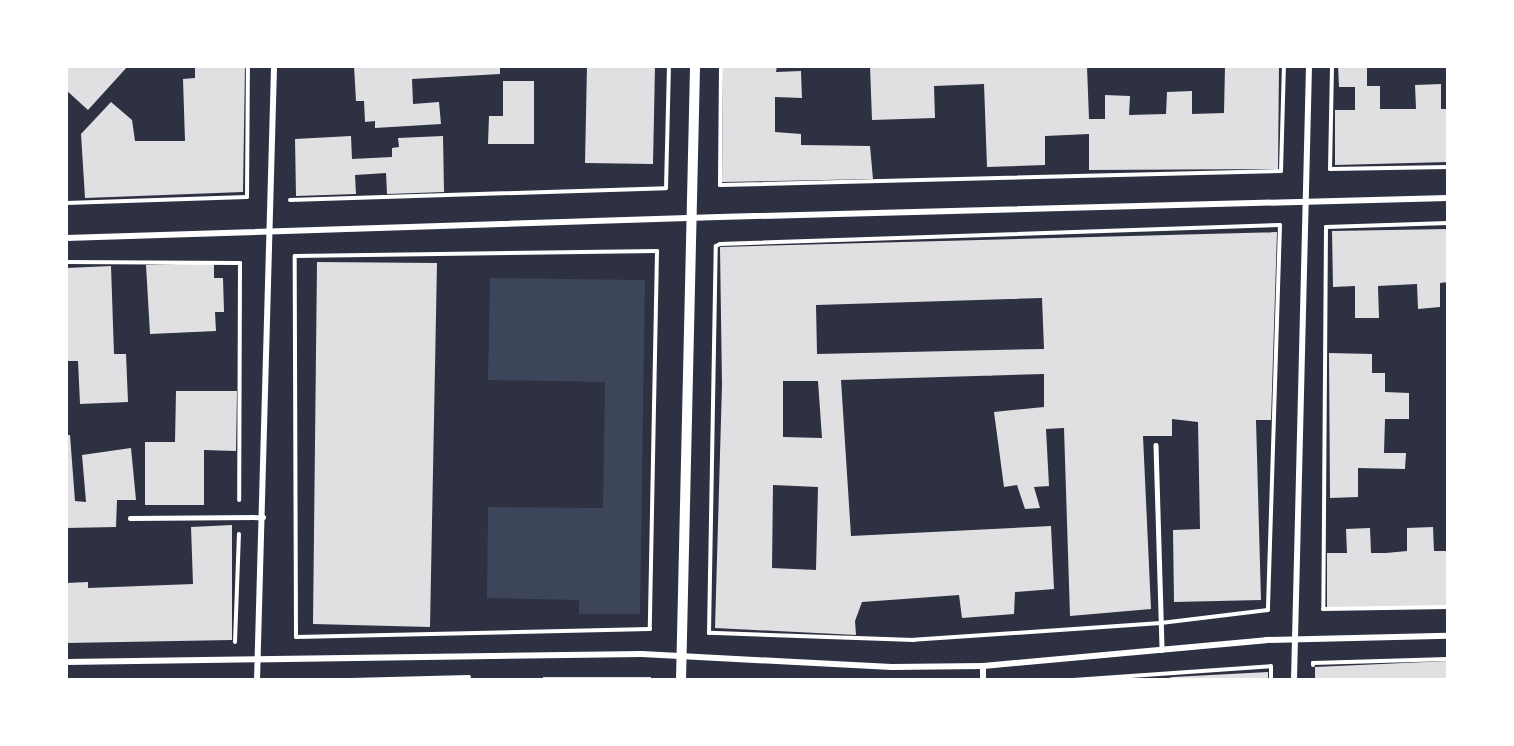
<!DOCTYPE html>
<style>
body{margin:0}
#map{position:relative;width:1514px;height:746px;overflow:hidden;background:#2d3142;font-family:Signika,sans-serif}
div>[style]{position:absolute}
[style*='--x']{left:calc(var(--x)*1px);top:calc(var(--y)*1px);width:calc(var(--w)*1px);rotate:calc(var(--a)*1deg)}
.green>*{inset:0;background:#3c4559}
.building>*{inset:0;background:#e0e0e3}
.path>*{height:4px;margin:-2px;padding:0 2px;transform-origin:2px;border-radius:2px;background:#fff}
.service>*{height:4.5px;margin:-2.25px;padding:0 2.25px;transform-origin:2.25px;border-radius:2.25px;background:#fff}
.minor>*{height:6px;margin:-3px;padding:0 3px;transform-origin:3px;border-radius:3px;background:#fff}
.tertiary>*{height:10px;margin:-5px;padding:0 5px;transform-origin:5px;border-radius:5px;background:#fff}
span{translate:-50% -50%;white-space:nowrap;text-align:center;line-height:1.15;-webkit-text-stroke:4.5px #fff;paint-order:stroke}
.frame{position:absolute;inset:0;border:68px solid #fff;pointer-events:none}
</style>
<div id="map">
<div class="green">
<i style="clip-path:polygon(490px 278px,645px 280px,640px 614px,579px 614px,579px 600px,487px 598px,488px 507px,603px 508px,605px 382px,488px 380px)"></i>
</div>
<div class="building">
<i style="clip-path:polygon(66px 66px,128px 66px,88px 110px,66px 90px)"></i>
<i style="clip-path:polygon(195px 66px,245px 66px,243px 192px,85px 198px,81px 134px,111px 102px,132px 120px,135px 141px,185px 141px,183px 79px,195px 78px)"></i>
<i style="clip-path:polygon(354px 66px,500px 66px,500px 74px,412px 79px,413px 104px,439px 102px,441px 124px,375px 128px,375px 121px,365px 122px,364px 101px,356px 101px)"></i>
<i style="clip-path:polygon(587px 66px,655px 66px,653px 164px,585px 163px)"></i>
<i style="clip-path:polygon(723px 66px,777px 66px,776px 72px,801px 71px,802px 98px,775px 97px,775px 132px,801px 134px,801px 145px,870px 146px,873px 179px,722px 182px)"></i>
<i style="clip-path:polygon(870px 66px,1087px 66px,1089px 119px,1105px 119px,1105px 95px,1130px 96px,1129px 115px,1166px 114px,1167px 92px,1192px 91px,1192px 114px,1224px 113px,1225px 66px,1279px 66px,1278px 169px,1089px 170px,1089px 134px,1045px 136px,1045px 165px,987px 167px,984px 84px,934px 86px,935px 118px,872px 120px)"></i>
<i style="clip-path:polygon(1338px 66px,1367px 66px,1367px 86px,1380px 86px,1380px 109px,1416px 109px,1415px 85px,1441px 84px,1441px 109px,1448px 109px,1448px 162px,1335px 165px,1335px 110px,1355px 110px,1355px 87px,1339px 87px)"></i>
<i style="clip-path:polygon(503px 81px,534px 81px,534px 144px,488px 144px,489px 116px,503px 116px)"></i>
<i style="clip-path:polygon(351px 136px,352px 159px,392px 157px,392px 148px,399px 147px,398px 138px,443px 136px,444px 192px,387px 194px,386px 173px,355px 175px,356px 194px,296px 196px,295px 139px)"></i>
<i style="clip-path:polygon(1448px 229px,1448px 282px,1440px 283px,1440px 307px,1418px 309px,1417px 284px,1378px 286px,1379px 318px,1355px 318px,1355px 286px,1333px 287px,1332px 231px)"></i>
<i style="clip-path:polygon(evenodd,1277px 232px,1271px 420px,1256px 420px,1261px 600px,1174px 602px,1173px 530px,1200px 529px,1198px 422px,1172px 419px,1172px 436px,1143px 436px,1151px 609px,1070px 616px,1064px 428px,1046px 429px,1049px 486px,1034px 487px,1040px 508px,1025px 509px,1017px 485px,1004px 487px,994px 412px,1044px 407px,1044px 374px,841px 380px,851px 536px,1051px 526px,1054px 589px,1015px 592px,1014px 614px,962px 618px,959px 595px,862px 602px,855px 621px,856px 635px,715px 628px,722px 385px,720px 247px,1277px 232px,1042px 298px,1044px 349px,817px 354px,816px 305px,1042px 298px,1277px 232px,783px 381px,818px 381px,822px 438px,783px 437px,783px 381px,1277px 232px,773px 485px,818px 487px,816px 570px,772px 568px,773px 485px)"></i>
<i style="clip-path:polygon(317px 262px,437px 263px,430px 627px,313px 624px)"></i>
<i style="clip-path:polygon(214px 263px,214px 278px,223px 278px,224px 312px,215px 312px,216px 331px,150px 334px,146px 265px)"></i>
<i style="clip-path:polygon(111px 266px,114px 354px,126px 354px,128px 402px,80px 404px,78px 361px,66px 361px,66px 268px)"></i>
<i style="clip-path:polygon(1329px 353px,1372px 354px,1372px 373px,1385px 373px,1385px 392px,1409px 393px,1409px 419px,1385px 419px,1384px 453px,1406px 453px,1405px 469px,1358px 468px,1358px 497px,1330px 498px)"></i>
<i style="clip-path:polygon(176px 391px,237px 391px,236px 451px,204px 450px,204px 505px,145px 505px,145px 442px,175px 442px)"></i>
<i style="clip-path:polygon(66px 435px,70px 435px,75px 501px,86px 502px,82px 455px,131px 448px,136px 500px,117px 500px,116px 527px,66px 528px)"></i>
<i style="clip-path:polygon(232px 525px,232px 640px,66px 643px,66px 583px,88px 582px,88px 588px,193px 584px,191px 527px)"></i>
<i style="clip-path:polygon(1433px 527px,1434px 551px,1448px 551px,1448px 606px,1327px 609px,1327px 553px,1347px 553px,1346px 529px,1370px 528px,1371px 553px,1386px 553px,1407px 551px,1407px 528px)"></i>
<i style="clip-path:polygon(1448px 661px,1448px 680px,1315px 680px,1315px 667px)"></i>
<i style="clip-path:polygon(1268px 672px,1268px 680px,1159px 680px,1173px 677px)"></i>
<i style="clip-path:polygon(543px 677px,651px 677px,651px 680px,543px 680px)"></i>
</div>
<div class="path">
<i style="--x:721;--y:66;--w:119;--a:90.5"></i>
<i style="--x:720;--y:185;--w:561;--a:-1.43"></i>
<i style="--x:1281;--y:171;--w:105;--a:-88.4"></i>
<i style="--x:1332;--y:66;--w:103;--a:91.1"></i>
<i style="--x:1330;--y:169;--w:118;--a:-1"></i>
<i style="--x:290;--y:200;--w:376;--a:-1.8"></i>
<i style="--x:666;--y:188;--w:122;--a:-88.6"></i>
<i style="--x:66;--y:203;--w:181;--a:-1.9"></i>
<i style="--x:247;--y:197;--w:131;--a:-89.6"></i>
<i style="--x:1448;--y:223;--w:122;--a:178.1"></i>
<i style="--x:1326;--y:227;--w:382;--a:90.4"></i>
<i style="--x:1323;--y:609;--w:125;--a:-0.9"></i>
<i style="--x:1280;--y:225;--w:385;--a:91.8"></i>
<i style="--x:1268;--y:610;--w:108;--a:173.1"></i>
<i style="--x:1161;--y:623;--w:248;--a:176.1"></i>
<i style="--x:914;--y:640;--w:205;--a:-178"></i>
<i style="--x:709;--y:633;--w:387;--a:-89"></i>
<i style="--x:716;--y:246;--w:4;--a:-27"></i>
<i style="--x:720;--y:244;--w:560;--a:-1.94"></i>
<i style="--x:657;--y:251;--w:378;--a:91.1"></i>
<i style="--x:650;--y:629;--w:354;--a:178.7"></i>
<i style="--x:296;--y:637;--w:381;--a:-90.2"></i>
<i style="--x:295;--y:256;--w:362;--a:-0.8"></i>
<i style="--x:66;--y:262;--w:174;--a:0.3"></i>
<i style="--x:240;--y:263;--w:237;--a:90.2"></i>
<i style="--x:235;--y:642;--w:108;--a:-87.9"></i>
<i style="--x:1313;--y:665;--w:2;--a:-90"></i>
<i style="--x:1313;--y:663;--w:135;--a:-1.7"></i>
<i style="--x:351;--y:680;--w:118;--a:-1.5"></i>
<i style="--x:1073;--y:680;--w:198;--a:-4"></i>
<i style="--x:1271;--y:666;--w:14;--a:90"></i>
</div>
<div class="service">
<i style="--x:1156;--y:445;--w:205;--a:88.3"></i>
<i style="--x:130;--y:518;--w:133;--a:-0.4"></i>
</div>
<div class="minor">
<i style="--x:66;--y:238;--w:653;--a:-1.84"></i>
<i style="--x:719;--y:217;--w:729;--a:-1.49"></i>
<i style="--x:66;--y:662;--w:576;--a:-0.8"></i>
<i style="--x:642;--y:654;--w:250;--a:3"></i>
<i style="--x:892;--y:667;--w:91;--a:-0.6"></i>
<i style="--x:983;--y:666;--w:284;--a:-5.2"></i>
<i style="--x:1266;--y:640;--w:182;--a:-1.3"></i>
<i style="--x:257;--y:680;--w:614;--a:-88.41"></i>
<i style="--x:983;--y:680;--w:14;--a:-90"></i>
<i style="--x:1294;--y:680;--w:614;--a:-88.6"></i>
</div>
<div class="tertiary">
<i style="--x:681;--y:680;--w:614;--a:-88.69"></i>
</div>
<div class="frame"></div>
</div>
